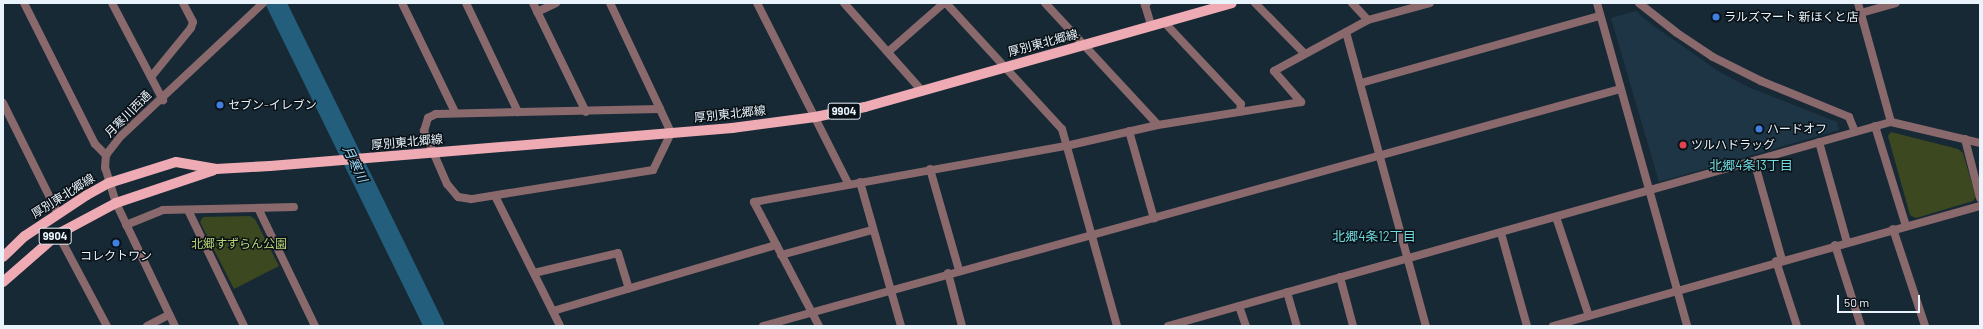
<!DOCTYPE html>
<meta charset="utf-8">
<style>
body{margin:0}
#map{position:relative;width:1983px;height:329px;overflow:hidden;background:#182936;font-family:Barlow,"Noto Sans JP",sans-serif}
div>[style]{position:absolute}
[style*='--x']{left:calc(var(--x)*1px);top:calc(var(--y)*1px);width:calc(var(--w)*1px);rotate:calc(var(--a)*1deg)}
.built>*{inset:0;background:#1e3546}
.green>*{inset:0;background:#3c481f}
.river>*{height:20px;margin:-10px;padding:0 10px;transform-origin:10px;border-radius:10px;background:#235f7c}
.minor>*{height:8px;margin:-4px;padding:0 4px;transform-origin:4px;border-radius:4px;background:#8a696d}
.tertiary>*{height:8px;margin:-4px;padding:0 4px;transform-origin:4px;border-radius:4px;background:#8a696d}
.primary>*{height:10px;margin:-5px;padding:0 5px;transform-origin:5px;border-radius:5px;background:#efabb3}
.dots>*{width:11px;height:11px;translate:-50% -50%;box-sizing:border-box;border:2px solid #091116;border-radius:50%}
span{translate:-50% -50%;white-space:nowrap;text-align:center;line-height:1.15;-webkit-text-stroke:3px #091116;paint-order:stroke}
.shield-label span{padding:1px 3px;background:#091116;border:1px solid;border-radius:3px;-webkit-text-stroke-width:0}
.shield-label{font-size:11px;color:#e9f3fc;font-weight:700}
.poi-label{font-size:12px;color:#e9f3fc}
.left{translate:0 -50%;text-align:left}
.street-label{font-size:12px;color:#e9f3fc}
.park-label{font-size:12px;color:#b9d576}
.water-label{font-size:13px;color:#9ad5f5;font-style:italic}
.neighbourhood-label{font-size:13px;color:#6fdce0}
.frame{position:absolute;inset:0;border:4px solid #e9f3fc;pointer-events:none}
.scale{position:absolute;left:1837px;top:295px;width:83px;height:18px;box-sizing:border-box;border:2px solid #e9f3fc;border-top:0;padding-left:5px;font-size:12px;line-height:14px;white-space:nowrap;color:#e9f3fc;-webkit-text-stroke:3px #091116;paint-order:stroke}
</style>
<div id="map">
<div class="built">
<i style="clip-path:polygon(1636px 11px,1651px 24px,1718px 71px,1748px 87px,1837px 122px,1839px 130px,1659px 182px,1611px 18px)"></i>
</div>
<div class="green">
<i style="clip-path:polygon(1891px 132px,1958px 149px,1963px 153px,1976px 197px,1973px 201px,1916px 218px,1910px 215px,1888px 136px)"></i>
<i style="clip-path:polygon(250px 216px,255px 219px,279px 266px,234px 289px,200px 222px,203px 217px)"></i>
</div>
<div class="river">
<i style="--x:276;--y:3;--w:360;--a:63.9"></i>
</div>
<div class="minor">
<i style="--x:24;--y:3;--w:158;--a:63.3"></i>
<i style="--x:95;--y:144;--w:16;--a:45"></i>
<i style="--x:402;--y:3;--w:121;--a:64.1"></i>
<i style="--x:466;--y:3;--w:121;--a:64.5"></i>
<i style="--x:533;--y:3;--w:121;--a:64.1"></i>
<i style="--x:610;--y:3;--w:117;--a:64.7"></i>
<i style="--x:660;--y:109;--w:26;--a:65"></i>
<i style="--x:671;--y:133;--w:41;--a:115.9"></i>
<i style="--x:653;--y:170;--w:184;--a:170.9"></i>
<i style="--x:471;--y:199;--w:13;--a:-171"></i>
<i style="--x:458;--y:197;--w:17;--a:-130"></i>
<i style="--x:447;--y:184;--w:58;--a:-113.5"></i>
<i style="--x:424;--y:131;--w:14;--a:-73"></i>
<i style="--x:428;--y:118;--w:9;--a:-27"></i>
<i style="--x:436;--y:114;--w:224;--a:-1.3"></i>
<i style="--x:757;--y:3;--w:202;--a:63.2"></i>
<i style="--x:844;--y:3;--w:118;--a:48.4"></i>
<i style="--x:946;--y:3;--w:171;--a:47.4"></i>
<i style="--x:1062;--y:129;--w:205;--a:74.4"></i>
<i style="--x:1045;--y:3;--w:166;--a:47.2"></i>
<i style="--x:1147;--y:3;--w:3;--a:135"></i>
<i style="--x:1145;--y:5;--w:21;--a:73"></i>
<i style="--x:1255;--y:3;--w:70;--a:45.6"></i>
<i style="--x:1352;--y:3;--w:23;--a:47"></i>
<i style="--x:1639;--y:3;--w:48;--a:38.3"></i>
<i style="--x:1677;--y:33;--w:43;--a:33.7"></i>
<i style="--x:1713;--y:57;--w:54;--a:26.6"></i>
<i style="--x:1761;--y:81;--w:95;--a:22.2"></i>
<i style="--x:1849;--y:117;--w:16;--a:68"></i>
<i style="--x:537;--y:12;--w:21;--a:-25"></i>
<i style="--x:1861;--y:13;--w:36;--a:-16"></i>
<i style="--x:1164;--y:22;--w:112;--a:46.8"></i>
<i style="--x:1241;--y:104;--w:7;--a:98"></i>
<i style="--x:1346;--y:32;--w:305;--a:74.8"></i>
<i style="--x:888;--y:52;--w:74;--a:-41.2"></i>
<i style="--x:151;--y:77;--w:63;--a:-50.8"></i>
<i style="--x:191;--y:28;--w:6;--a:-72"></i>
<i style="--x:193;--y:22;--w:21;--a:-118"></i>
<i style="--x:1361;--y:83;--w:248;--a:-15.7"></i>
<i style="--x:3;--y:103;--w:124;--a:63.6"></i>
<i style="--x:1875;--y:126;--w:105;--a:72.8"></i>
<i style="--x:1129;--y:131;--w:91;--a:74.1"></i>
<i style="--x:1965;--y:139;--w:61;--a:75.7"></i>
<i style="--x:1819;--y:142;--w:104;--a:74.4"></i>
<i style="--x:1754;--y:161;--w:103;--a:74.2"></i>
<i style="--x:930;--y:169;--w:105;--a:74"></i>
<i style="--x:860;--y:182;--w:150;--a:74.1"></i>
<i style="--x:495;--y:196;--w:145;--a:63.4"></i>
<i style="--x:116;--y:203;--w:136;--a:64.4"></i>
<i style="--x:258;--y:208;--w:131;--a:64.2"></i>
<i style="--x:188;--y:210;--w:129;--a:64.2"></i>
<i style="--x:1556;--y:217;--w:104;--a:71.6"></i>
<i style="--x:126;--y:225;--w:40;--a:-22"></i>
<i style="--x:163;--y:210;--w:131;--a:-1.3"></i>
<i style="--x:1893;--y:229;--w:102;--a:71.7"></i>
<i style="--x:1501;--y:233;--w:97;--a:74.4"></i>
<i style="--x:58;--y:234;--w:104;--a:62"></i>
<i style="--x:1835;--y:245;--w:85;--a:72.2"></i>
<i style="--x:781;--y:255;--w:94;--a:-15.4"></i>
<i style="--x:1776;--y:261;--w:68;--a:72.1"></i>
<i style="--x:534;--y:273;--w:86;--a:-13.4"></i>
<i style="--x:618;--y:253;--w:37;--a:73"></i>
<i style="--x:948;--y:273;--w:55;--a:75.2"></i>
<i style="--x:1340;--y:277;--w:51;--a:75.1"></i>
<i style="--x:1287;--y:292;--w:35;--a:74"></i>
<i style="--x:1239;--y:306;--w:21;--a:71"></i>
<i style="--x:553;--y:311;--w:233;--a:-16.5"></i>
<i style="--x:147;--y:326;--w:25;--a:-27"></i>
<i style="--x:763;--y:326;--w:889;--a:-15.46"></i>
<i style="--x:819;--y:326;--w:140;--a:-117.7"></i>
<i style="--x:754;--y:202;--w:317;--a:-10.2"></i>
<i style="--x:1066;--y:146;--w:94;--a:-12.9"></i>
<i style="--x:1158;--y:125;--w:145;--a:-9.1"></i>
<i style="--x:1301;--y:102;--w:41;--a:-131.1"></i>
<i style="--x:1274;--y:71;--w:107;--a:-28.5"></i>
<i style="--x:1368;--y:20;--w:64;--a:-15.3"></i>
<i style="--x:1168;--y:326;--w:751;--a:-15.76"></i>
<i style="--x:1891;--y:122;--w:123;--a:-105.5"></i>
<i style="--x:1553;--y:326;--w:444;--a:-15.7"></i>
</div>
<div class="tertiary">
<i style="--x:112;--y:3;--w:110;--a:62.3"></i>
<i style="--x:1597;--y:3;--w:335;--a:74.4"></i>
<i style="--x:1891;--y:122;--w:91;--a:13.3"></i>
<i style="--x:116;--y:203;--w:37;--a:-107"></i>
<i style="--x:105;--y:168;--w:13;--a:-86"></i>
<i style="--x:106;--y:155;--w:24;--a:-52"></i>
<i style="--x:121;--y:136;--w:195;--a:-43.1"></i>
</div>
<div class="primary">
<i style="--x:3;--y:257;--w:30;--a:-44"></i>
<i style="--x:25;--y:236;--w:74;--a:-33.5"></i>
<i style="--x:87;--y:195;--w:25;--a:-29"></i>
<i style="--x:109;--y:183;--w:70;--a:-17.4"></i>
<i style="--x:176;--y:162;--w:41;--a:9.9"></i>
<i style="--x:216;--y:169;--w:54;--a:-3.2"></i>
<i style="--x:270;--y:166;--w:464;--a:-4.7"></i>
<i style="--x:732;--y:128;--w:84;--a:-7.5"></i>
<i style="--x:815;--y:117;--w:51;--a:-11.3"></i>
<i style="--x:865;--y:107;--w:381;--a:-15.8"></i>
<i style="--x:3;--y:282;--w:73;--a:-41.1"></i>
<i style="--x:58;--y:234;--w:66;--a:-28.1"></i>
<i style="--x:116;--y:203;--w:103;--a:-18.6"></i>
</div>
<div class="dots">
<i style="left:1716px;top:17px;background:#3f7fe0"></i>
<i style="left:220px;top:105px;background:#3f7fe0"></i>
<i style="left:1759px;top:129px;background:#3f7fe0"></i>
<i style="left:1683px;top:145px;background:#e0444e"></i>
<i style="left:116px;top:243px;background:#3f7fe0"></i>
</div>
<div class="shield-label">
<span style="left:844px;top:111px">9904</span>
<span style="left:55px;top:236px">9904</span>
</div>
<div class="poi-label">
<span class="left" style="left:1724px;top:17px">ラルズマート 新ほくと店</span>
<span class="left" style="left:228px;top:105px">セブン-イレブン</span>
<span class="left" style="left:1767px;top:129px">ハードオフ</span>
<span class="left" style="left:1691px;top:145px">ツルハドラッグ</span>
<span style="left:116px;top:256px">コレクトワン</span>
</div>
<div class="street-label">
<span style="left:1043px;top:43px;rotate:-15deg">厚別東北郷線</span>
<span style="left:128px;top:114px;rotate:-45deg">月寒川西通</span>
<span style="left:730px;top:114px;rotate:-6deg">厚別東北郷線</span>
<span style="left:407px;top:142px;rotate:-5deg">厚別東北郷線</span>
<span style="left:63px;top:196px;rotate:-32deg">厚別東北郷線</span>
</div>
<div class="park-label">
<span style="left:239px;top:244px">北郷すずらん公園</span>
</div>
<div class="water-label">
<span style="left:355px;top:164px;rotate:64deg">月寒川</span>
</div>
<div class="neighbourhood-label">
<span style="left:1751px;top:165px">北郷4条13丁目</span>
<span style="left:1374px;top:236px">北郷4条12丁目</span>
</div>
<div class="frame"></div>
<div class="scale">50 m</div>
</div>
